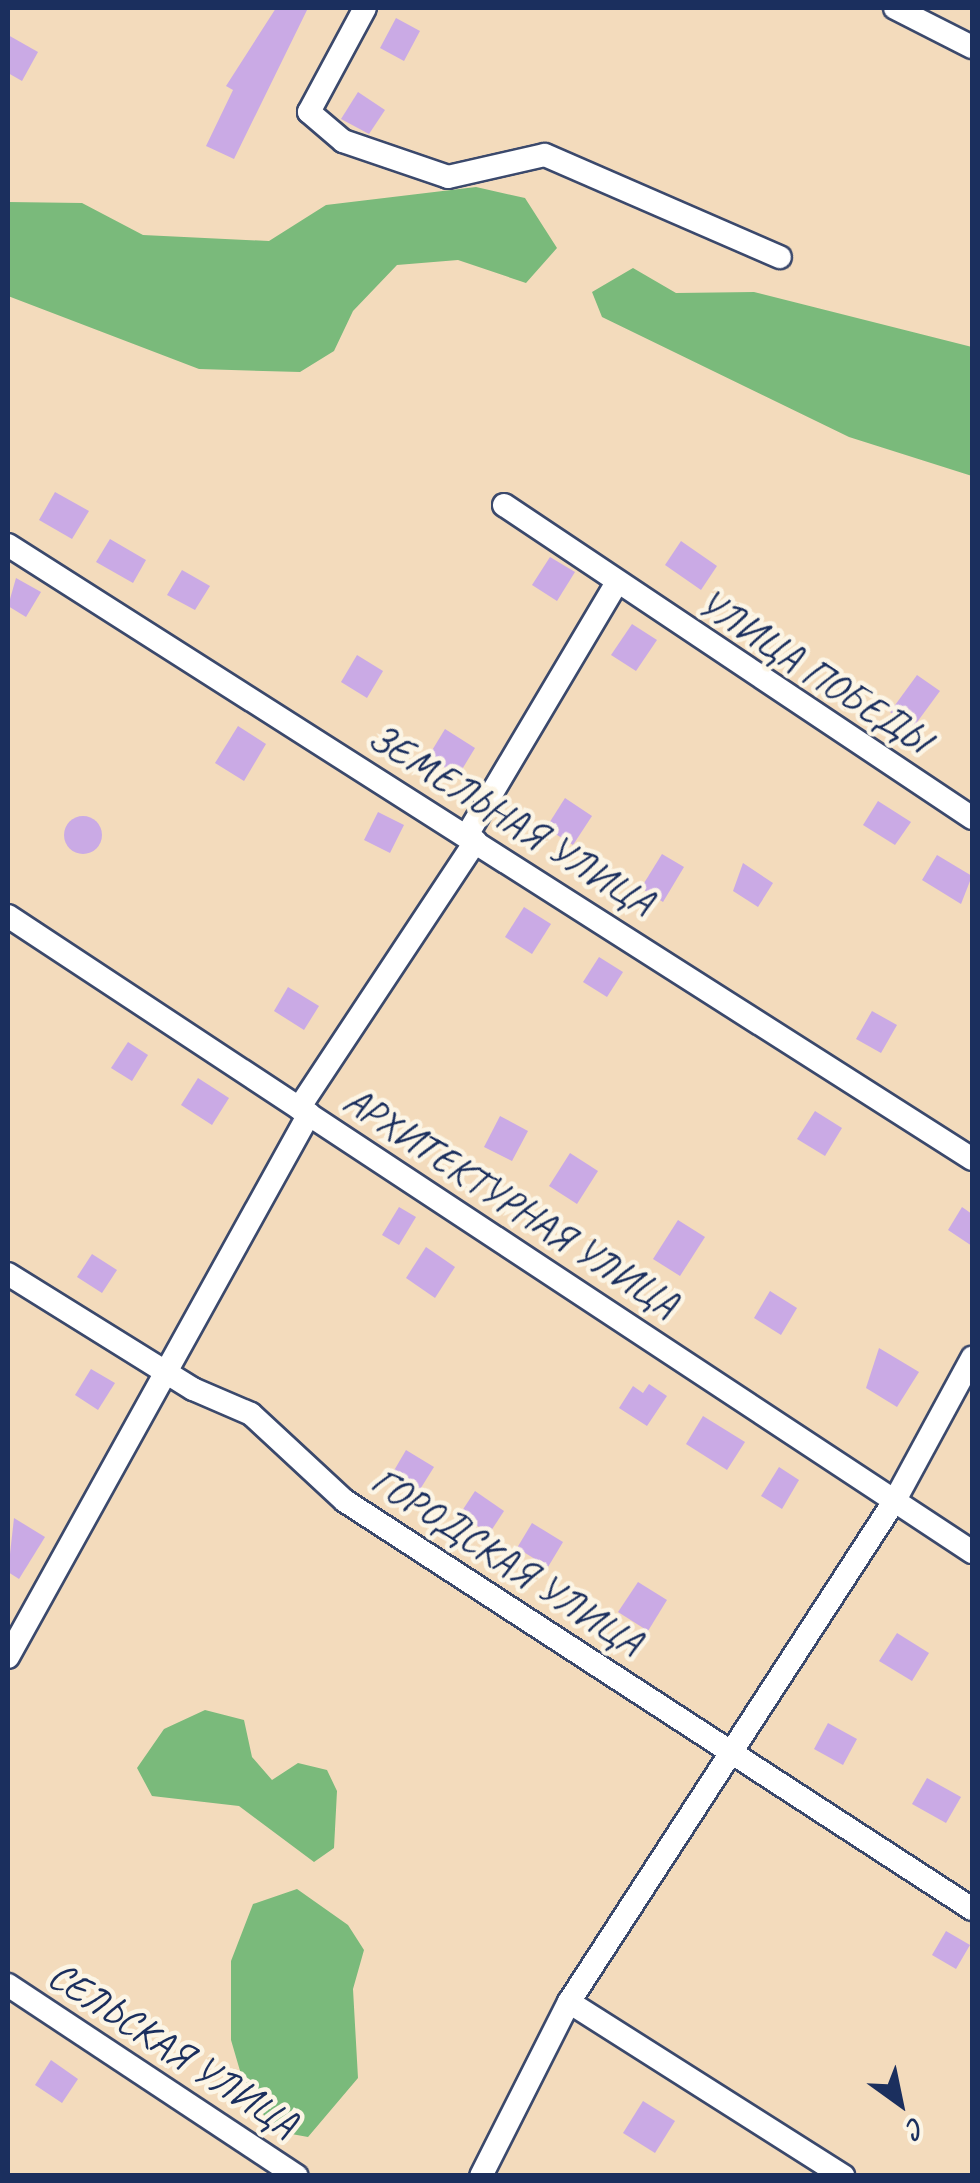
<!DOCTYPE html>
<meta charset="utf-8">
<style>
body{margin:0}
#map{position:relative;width:980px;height:2183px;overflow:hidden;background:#f3dbbc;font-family:Caveat,sans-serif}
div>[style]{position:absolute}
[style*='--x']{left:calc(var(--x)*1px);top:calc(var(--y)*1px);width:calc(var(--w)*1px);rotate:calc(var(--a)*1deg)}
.forest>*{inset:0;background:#7aba7b}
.building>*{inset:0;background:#caaae5}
.round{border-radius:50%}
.roads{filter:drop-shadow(2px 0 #3b496c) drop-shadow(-2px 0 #3b496c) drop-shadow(0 2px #3b496c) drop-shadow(0 -2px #3b496c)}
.minor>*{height:22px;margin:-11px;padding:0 11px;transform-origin:11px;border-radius:11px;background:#fff}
span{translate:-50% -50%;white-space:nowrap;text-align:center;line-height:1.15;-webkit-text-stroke:9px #fcf5e5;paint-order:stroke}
.street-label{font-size:40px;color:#1b2f5e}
.frame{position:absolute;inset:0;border:10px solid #1b2f5e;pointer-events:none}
.north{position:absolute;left:850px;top:2053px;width:100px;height:100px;-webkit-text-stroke:8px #fcf5e5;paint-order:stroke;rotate:147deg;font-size:28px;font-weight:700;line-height:40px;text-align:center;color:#1b2f5e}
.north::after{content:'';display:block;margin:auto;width:35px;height:45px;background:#1b2f5e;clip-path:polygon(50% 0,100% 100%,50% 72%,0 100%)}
</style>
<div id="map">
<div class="forest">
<i style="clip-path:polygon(476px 187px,525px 198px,557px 248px,526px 283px,458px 260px,397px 265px,353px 311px,334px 351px,300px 372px,199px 369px,8px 296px,8px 202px,82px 203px,143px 235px,269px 241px,326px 205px)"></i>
<i style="clip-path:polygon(633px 268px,676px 293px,754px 292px,972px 347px,972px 476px,849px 437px,602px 317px,592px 292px)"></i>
<i style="clip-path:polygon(205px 1710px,244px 1720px,252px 1757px,272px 1780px,298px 1763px,327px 1770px,337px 1791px,334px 1848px,314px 1862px,239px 1806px,152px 1796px,137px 1768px,164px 1729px)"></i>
<i style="clip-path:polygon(297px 1889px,348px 1925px,364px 1950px,353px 1989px,358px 2078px,308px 2137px,275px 2131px,245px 2088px,231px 2040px,231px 1961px,253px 1904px)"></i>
</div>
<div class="building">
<i style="clip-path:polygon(276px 8px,308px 8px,234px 159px,206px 146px,233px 90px,226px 86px)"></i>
<i style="clip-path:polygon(396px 18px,420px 31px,404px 61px,380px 48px)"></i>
<i style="clip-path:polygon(8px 35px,38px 52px,22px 81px,8px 73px)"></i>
<i style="clip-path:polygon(358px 92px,385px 110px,369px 134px,341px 119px)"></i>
<i style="clip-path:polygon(55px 492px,89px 511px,72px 539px,39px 520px)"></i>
<i style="clip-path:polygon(110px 539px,146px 560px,133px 583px,96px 562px)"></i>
<i style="clip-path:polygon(681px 541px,717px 566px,701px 590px,665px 565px)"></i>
<i style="clip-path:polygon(550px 557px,575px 572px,557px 601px,532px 585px)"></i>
<i style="clip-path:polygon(182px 570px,210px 586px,195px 610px,167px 595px)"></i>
<i style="clip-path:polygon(16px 578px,41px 592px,26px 617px,8px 606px)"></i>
<i style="clip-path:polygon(632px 624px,657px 640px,636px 671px,611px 655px)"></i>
<i style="clip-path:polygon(357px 655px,383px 671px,367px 698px,341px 682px)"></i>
<i style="clip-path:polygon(917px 675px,940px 691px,912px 729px,890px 712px)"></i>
<i style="clip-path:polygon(238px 726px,266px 744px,244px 781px,215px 763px)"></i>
<i style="clip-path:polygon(445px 729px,475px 748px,458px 776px,428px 757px)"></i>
<i style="clip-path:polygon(565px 798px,592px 816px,573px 845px,546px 828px)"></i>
<i style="clip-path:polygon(878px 801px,911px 822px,895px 845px,863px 825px)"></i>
<i style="clip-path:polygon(378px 812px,404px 825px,390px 853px,364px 840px)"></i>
<i class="round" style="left:64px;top:816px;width:38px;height:38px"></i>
<i style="clip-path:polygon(662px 854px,684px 867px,663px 902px,641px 888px)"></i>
<i style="clip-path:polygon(937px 855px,972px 876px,961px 904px,922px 880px)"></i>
<i style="clip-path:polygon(743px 863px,773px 883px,758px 907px,733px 891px)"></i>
<i style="clip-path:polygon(524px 907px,551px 924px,532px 954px,505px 937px)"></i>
<i style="clip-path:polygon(599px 957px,623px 972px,607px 997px,583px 982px)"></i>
<i style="clip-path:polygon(288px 987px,319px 1006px,304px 1030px,274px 1011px)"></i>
<i style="clip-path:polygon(872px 1011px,897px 1025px,881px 1053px,856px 1039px)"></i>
<i style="clip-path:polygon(128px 1042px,148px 1055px,132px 1081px,111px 1068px)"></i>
<i style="clip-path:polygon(198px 1078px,229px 1098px,212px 1125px,181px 1105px)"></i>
<i style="clip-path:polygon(815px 1111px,842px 1128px,825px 1156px,797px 1139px)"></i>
<i style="clip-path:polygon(500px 1116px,528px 1131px,512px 1161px,484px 1147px)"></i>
<i style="clip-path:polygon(570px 1153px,598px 1171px,577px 1204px,549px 1186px)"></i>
<i style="clip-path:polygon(399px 1207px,416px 1217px,399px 1245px,382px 1235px)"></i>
<i style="clip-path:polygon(962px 1207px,972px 1214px,972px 1246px,948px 1230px)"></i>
<i style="clip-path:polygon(678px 1220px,705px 1237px,680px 1276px,653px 1259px)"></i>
<i style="clip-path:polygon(426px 1247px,455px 1267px,435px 1298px,406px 1278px)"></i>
<i style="clip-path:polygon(92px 1254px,117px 1270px,102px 1293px,77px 1277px)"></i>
<i style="clip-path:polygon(770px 1291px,797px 1308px,781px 1335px,754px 1318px)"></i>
<i style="clip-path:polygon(879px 1348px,919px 1372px,897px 1407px,866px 1388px)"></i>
<i style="clip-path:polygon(91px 1369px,115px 1383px,98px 1410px,75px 1395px)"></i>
<i style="clip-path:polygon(649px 1384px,667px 1396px,647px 1426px,619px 1408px,633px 1386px,643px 1393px)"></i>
<i style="clip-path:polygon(703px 1416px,745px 1442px,727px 1470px,686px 1444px)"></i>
<i style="clip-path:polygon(406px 1450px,434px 1467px,419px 1491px,392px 1474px)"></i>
<i style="clip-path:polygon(779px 1467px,799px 1480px,782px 1509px,761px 1496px)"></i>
<i style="clip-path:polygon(475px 1491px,504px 1511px,489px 1534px,460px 1514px)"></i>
<i style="clip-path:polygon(14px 1518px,45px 1537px,19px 1579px,8px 1572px)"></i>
<i style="clip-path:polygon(532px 1523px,563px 1542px,548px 1567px,517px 1548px)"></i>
<i style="clip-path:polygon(638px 1582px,667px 1600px,648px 1631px,618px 1612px)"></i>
<i style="clip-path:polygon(897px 1633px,929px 1653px,912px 1681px,879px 1661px)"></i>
<i style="clip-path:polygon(828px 1723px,857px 1739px,843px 1765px,814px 1749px)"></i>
<i style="clip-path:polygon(927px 1778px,961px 1797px,946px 1823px,912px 1804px)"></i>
<i style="clip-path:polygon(946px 1931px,970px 1945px,956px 1969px,932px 1955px)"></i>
<i style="clip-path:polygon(51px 2060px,78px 2079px,62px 2103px,35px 2085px)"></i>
<i style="clip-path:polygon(643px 2101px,675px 2121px,655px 2153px,623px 2133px)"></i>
</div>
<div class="roads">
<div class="minor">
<i style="--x:365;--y:8;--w:118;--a:118.3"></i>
<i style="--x:309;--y:112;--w:45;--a:40.5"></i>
<i style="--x:343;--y:141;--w:111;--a:18.9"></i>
<i style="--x:448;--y:177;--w:99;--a:-12.8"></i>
<i style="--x:545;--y:155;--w:256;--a:23.5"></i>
<i style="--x:895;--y:8;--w:86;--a:26.9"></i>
<i style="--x:504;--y:505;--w:563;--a:33.77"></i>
<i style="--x:8;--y:545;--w:1143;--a:32.49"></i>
<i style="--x:467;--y:835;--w:288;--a:-59.3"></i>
<i style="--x:8;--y:916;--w:1155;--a:33.41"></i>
<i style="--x:299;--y:1108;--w:320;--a:-56.5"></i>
<i style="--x:8;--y:1274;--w:218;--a:31.9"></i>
<i style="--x:193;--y:1389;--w:63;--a:23.3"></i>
<i style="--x:251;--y:1414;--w:128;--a:42.8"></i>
<i style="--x:345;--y:1501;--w:748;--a:33.05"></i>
<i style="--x:8;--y:1657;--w:621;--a:-61"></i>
<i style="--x:8;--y:1985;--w:346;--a:33.5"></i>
<i style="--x:569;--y:2002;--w:325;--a:32.4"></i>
<i style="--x:481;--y:2176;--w:195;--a:-63.2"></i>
<i style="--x:569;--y:2002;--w:599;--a:-57"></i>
<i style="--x:895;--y:1500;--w:162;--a:-61.5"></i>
</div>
</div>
<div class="street-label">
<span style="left:814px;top:671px;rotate:33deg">УЛИЦА ПОБЕДЫ</span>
<span style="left:511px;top:819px;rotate:32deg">ЗЕМЕЛЬНАЯ УЛИЦА</span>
<span style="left:511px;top:1202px;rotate:33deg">АРХИТЕКТУРНАЯ УЛИЦА</span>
<span style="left:507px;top:1561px;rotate:33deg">ГОРОДСКАЯ УЛИЦА</span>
<span style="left:173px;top:2049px;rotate:33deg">СЕЛЬСКАЯ УЛИЦА</span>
</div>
<div class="frame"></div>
<div class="north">С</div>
</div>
